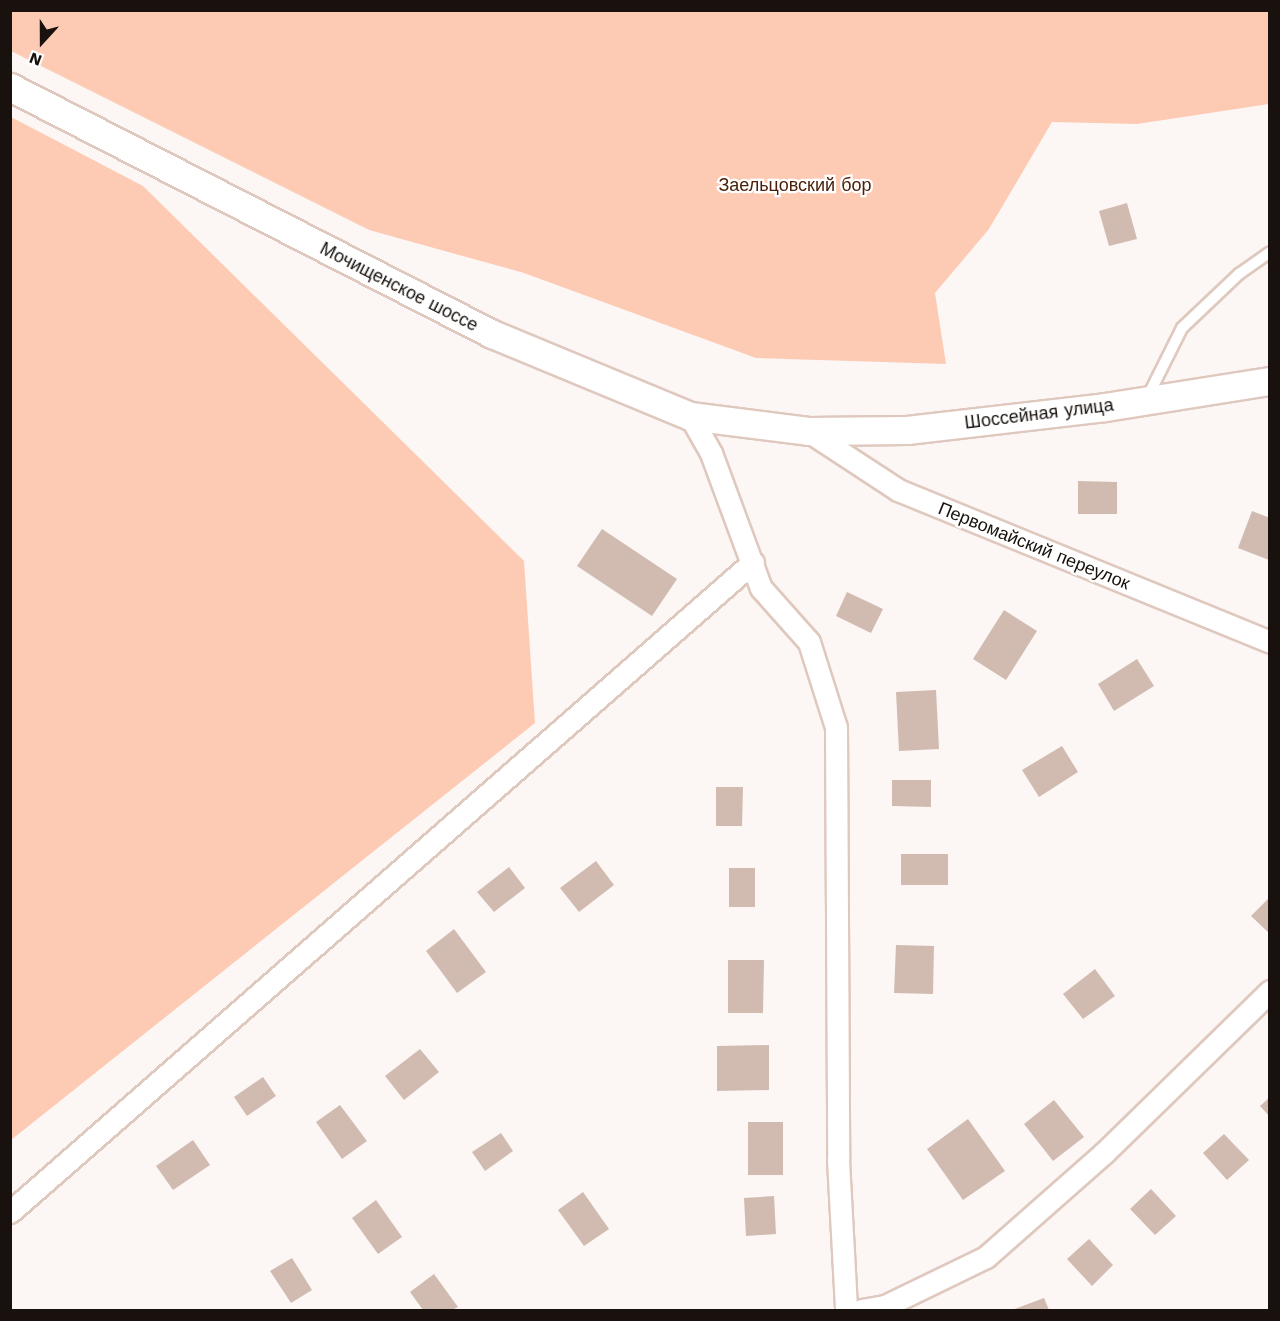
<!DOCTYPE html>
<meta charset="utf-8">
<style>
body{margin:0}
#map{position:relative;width:1280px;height:1321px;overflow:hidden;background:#fcf7f5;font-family:"Work Sans",sans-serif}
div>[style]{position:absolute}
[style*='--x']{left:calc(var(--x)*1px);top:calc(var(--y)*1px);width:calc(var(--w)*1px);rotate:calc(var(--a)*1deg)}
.green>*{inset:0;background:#fdcbb4}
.building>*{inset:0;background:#d1bbb0}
.roads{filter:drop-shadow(2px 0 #dfc8be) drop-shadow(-2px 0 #dfc8be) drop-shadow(0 2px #dfc8be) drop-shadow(0 -2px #dfc8be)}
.service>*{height:10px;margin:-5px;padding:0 5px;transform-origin:5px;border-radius:5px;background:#fff}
.minor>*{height:21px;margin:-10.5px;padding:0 10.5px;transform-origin:10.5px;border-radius:10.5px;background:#fff}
.tertiary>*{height:27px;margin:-13.5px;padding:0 13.5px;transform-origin:13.5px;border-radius:13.5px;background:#fff}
span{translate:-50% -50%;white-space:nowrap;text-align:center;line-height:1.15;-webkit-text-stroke:4.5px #fff;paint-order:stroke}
.park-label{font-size:18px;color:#4b210a}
.street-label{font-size:18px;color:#18110d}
.frame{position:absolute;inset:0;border:12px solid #18110d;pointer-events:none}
.north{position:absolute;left:12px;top:12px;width:60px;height:60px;-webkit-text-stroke:4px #fff;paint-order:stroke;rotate:201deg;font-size:16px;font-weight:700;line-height:24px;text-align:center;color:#18110d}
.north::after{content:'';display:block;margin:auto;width:21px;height:27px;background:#18110d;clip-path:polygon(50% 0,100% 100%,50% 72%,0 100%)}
</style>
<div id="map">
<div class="green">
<i style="clip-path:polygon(10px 11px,1269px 11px,1269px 104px,1137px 124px,1052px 122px,989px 229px,935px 293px,946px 364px,756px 358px,524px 273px,369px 230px,11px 51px)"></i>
<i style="clip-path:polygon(11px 117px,143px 186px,524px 561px,535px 723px,11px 1140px)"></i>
</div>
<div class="building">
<i style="clip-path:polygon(1127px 203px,1137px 239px,1109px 246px,1099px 211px)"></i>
<i style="clip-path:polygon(1078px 481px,1117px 482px,1117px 514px,1078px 514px)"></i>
<i style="clip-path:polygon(1252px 511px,1270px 518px,1269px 560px,1238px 548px)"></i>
<i style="clip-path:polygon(602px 529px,677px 579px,652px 616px,577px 566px)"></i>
<i style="clip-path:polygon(847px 592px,883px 609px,871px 633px,836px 616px)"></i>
<i style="clip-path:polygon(1004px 610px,1037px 631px,1006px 680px,973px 659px)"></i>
<i style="clip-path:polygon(1137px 659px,1154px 686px,1114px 711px,1098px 684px)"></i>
<i style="clip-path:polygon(936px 690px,939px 749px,899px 751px,896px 692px)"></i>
<i style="clip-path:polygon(1062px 746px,1078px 772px,1039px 797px,1022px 770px)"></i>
<i style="clip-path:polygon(892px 780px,931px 780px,931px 807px,892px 806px)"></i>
<i style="clip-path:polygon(716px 787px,743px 787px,742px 826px,716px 826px)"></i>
<i style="clip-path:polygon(901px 854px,948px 854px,948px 885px,901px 885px)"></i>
<i style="clip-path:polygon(596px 861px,614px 885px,579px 912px,560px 888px)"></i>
<i style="clip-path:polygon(509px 867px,525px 888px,494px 912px,477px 892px)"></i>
<i style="clip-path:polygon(729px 868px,755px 868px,755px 907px,729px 907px)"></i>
<i style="clip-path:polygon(1270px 897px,1270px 934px,1251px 916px)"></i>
<i style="clip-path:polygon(454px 929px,486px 972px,457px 993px,426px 951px)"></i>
<i style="clip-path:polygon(896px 945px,934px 946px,933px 994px,894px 993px)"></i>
<i style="clip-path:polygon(728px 960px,764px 960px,763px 1013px,728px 1013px)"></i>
<i style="clip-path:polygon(1095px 969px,1115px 996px,1083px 1019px,1063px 994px)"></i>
<i style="clip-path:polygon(769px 1045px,769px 1090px,717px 1091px,717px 1046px)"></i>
<i style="clip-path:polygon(420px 1049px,439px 1072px,404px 1100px,385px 1076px)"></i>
<i style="clip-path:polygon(263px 1077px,276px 1096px,247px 1116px,234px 1097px)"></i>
<i style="clip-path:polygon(1270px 1097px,1270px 1117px,1260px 1106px)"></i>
<i style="clip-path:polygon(1054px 1100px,1084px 1137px,1053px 1161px,1024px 1124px)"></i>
<i style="clip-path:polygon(340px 1105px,367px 1141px,342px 1159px,316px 1122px)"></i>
<i style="clip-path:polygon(968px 1119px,1005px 1171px,963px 1200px,927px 1149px)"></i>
<i style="clip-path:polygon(748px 1122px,783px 1122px,783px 1175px,748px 1175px)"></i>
<i style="clip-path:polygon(501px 1133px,513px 1151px,485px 1171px,472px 1152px)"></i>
<i style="clip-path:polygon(1224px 1134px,1249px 1160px,1227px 1180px,1203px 1153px)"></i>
<i style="clip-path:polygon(193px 1140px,210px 1165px,173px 1190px,156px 1166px)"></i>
<i style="clip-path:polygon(1151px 1189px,1176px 1216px,1155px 1235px,1130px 1209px)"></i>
<i style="clip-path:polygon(583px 1192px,609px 1229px,584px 1246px,558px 1210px)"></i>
<i style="clip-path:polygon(774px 1196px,776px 1234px,746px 1236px,744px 1198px)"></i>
<i style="clip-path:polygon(376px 1200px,402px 1237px,378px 1254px,352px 1218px)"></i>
<i style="clip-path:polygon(1089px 1239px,1113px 1265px,1092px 1286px,1067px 1259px)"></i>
<i style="clip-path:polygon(292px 1258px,312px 1290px,291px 1303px,270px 1271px)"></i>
<i style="clip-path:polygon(434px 1274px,458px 1307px,452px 1310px,423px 1310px,410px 1292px)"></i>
<i style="clip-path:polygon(1044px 1298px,1049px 1310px,1012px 1310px)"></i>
</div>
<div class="roads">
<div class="service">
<i style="--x:1148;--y:396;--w:76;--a:-63.4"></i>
<i style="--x:1182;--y:328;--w:79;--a:-43.5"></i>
<i style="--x:1239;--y:274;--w:38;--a:-35"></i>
</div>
<div class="minor">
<i style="--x:690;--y:416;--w:43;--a:60.4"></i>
<i style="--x:711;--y:453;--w:144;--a:69.7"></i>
<i style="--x:761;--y:588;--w:72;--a:48.4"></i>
<i style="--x:809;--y:642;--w:89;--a:72.4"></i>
<i style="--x:836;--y:727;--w:433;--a:89.7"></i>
<i style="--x:838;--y:1160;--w:150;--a:86.9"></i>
<i style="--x:808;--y:431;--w:108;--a:33.2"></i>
<i style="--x:898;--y:490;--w:402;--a:22.2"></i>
<i style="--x:10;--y:1212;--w:987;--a:-41.18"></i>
<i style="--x:861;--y:1310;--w:24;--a:-9"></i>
<i style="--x:885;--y:1306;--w:112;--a:-25.9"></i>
<i style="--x:986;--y:1257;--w:157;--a:-41.4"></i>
<i style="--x:1104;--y:1153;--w:232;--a:-44.3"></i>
</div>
<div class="tertiary">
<i style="--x:10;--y:87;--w:542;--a:27.13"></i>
<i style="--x:492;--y:334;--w:214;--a:22.5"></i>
<i style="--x:690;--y:416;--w:119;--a:7.2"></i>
<i style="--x:808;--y:431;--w:99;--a:-0.6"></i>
<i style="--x:907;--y:430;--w:199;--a:-6.6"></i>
<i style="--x:1105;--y:407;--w:167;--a:-9"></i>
</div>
</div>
<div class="park-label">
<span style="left:795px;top:185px">Заельцовский бор</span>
</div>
<div class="street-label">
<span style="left:399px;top:287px;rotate:27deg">Мочищенское шоссе</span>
<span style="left:1039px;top:414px;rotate:-7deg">Шоссейная улица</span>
<span style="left:1034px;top:546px;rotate:22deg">Первомайский переулок</span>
</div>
<div class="frame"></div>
<div class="north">N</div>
</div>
